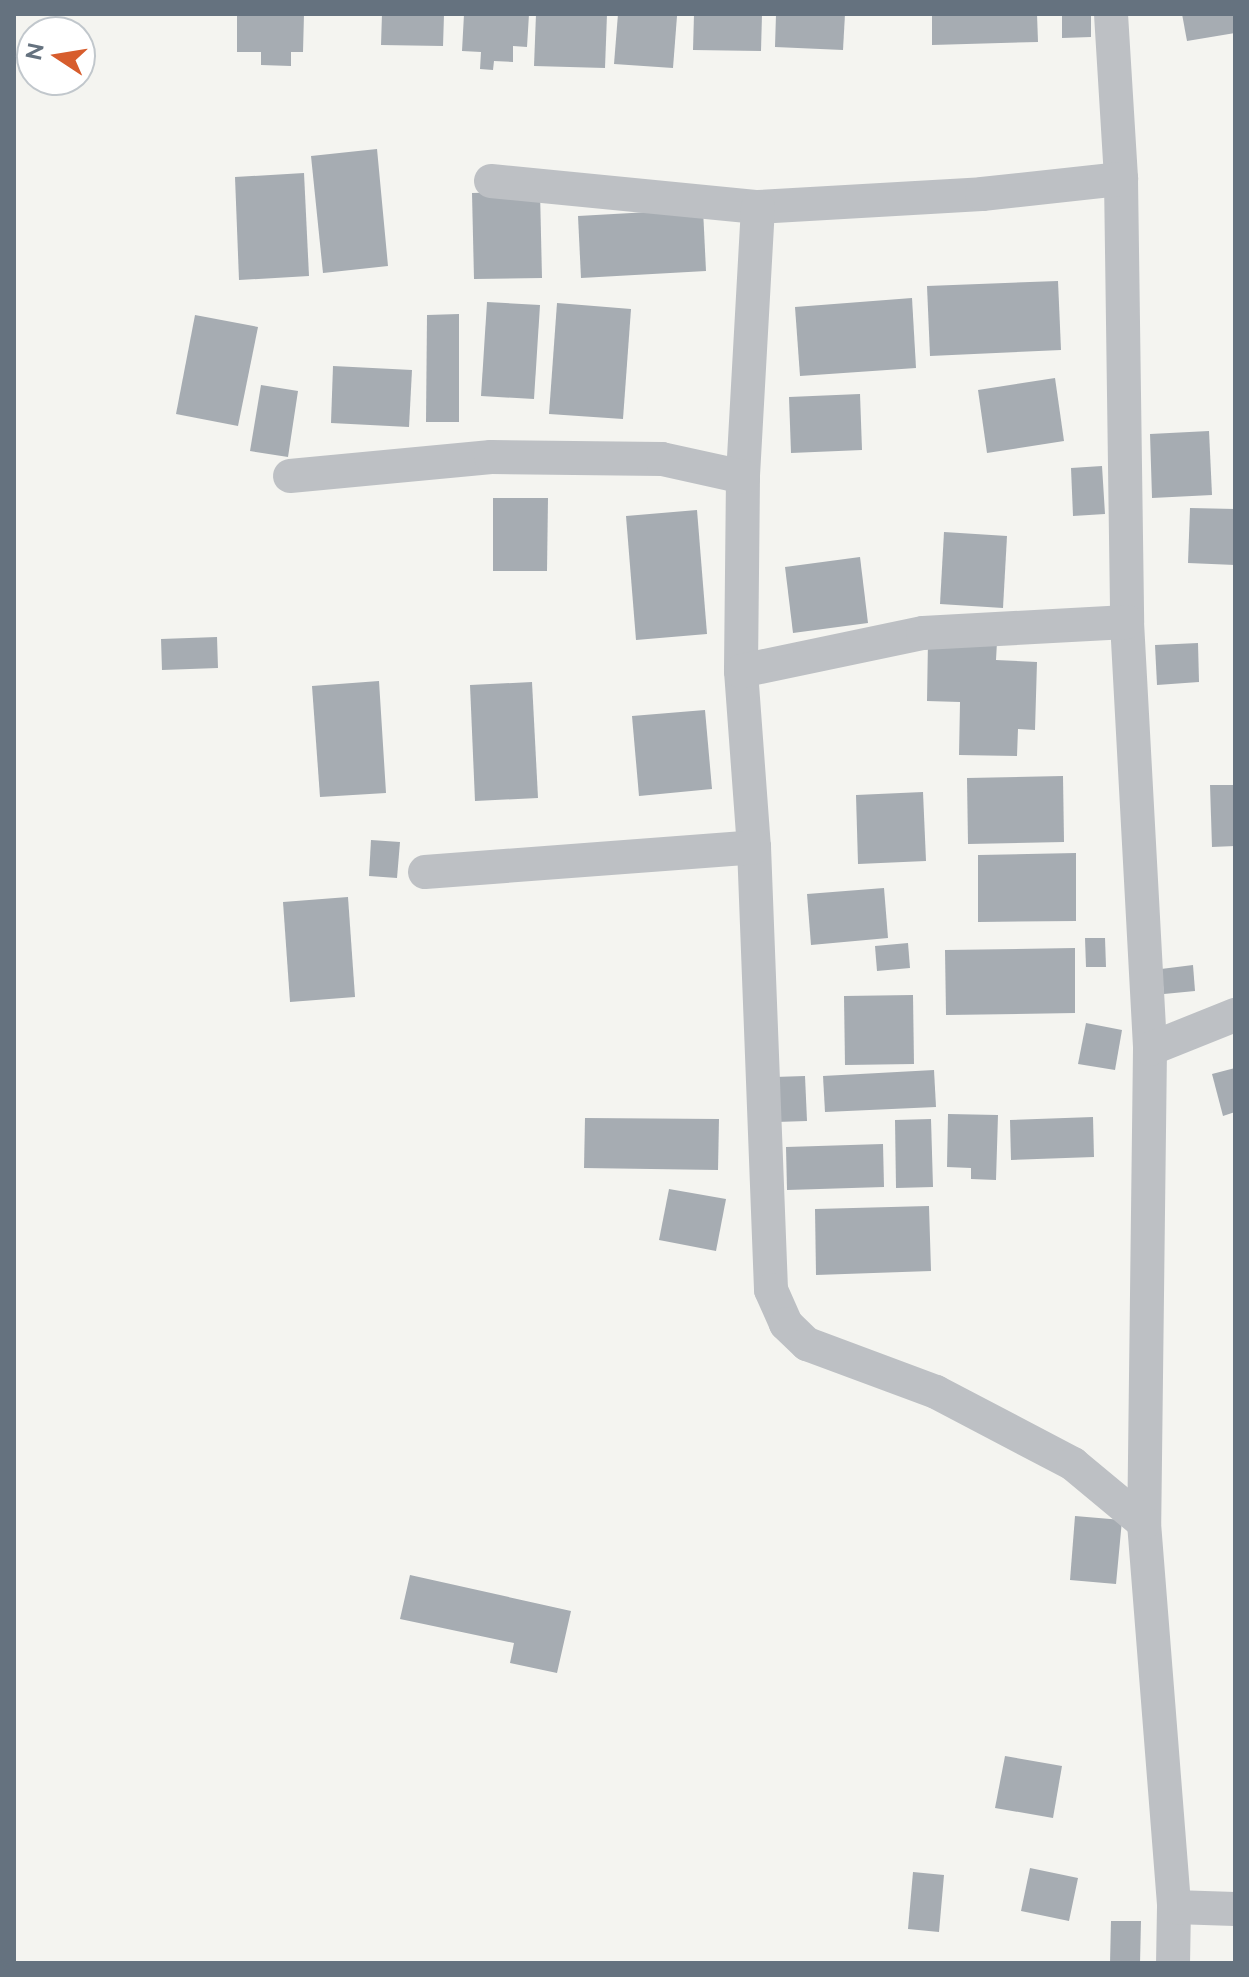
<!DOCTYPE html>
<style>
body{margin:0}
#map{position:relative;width:1249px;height:1977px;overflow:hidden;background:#f4f4f0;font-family:Raleway,sans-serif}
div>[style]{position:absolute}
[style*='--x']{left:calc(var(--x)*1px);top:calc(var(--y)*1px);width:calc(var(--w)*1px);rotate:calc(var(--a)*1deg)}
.building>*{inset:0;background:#a6acb2}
.street>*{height:34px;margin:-17px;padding:0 17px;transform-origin:17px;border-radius:17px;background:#bdc0c4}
span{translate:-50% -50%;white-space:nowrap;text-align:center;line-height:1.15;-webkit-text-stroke:8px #fff;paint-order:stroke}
.frame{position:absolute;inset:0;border:16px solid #65727f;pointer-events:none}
.north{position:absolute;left:16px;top:16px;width:80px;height:80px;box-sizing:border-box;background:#fff;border:2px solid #c1c7cc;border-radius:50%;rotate:282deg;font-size:22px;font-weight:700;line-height:32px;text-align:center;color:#65727f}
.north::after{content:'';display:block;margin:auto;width:28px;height:36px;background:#d75d2d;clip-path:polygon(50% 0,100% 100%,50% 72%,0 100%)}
</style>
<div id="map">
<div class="building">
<i style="clip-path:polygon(237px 14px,304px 14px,303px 52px,291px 52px,291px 66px,261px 65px,261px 52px,237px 52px)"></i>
<i style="clip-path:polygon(382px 14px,444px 14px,443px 46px,381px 45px)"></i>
<i style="clip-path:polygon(464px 14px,529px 14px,527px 47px,513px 46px,513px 62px,494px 61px,493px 70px,480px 69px,481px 52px,462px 51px)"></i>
<i style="clip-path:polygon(536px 14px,607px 14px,605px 68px,534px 66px)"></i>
<i style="clip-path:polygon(618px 14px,677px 16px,673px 68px,614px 64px)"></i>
<i style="clip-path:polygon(694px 14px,762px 14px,761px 51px,693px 50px)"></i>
<i style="clip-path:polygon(776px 14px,845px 14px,843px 50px,775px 47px)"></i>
<i style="clip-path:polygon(932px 14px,1037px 14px,1038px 42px,932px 45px)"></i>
<i style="clip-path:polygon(1062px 14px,1091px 14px,1091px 37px,1062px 38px)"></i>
<i style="clip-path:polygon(1182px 14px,1235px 14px,1235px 33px,1187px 41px)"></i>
<i style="clip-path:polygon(377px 149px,388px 266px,323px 273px,311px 156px)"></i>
<i style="clip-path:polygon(304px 173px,309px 276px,239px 280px,235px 177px)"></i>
<i style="clip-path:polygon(540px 191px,542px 278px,474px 279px,472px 193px)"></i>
<i style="clip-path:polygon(703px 209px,706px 271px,581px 278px,578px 216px)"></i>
<i style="clip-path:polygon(1058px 281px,1061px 350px,930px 356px,927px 286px)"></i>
<i style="clip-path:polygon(912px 298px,916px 368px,800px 376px,795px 307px)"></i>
<i style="clip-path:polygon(487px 302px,540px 305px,534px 399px,481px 396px)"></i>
<i style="clip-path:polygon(557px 303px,631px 309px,623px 419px,549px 414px)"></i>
<i style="clip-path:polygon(459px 314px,459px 422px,426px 422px,427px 315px)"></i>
<i style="clip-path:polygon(195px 315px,258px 327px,238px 426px,176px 414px)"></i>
<i style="clip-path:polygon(333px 366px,412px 370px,409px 427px,331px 423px)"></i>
<i style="clip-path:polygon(1055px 378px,1064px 441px,987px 453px,978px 390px)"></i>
<i style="clip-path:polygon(261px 385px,298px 391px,288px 457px,250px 451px)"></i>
<i style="clip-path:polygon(860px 394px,862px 450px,791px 453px,789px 397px)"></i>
<i style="clip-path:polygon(1209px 431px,1212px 495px,1152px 498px,1150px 434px)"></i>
<i style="clip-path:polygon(1102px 466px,1105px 514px,1073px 516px,1071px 468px)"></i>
<i style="clip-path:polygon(493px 498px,548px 498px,547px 571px,493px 571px)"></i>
<i style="clip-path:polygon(1190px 508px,1235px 509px,1235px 565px,1188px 563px)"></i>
<i style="clip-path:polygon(697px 510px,707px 634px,636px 640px,626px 516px)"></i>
<i style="clip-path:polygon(944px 532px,1007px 536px,1003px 608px,940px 604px)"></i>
<i style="clip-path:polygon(860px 557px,868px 623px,793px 633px,785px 567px)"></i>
<i style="clip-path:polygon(217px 637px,218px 668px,162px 670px,161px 639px)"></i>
<i style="clip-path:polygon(928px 640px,997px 642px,996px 660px,1037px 662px,1035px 730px,1018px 729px,1017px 756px,959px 755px,960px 702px,927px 701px)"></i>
<i style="clip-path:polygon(1198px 643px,1199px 682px,1157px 685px,1155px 645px)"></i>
<i style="clip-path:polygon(379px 681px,386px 793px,320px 797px,312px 686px)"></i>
<i style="clip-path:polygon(532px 682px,538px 798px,475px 801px,470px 685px)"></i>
<i style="clip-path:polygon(705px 710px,712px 789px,639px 796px,632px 716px)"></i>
<i style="clip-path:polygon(1063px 776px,1064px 842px,968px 844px,967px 778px)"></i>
<i style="clip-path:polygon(1210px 785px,1235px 785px,1235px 846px,1212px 847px)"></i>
<i style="clip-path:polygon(923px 792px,926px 861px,858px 864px,856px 795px)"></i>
<i style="clip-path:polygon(371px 840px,400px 842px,397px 878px,369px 876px)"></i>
<i style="clip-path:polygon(1076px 853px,1076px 921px,978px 922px,978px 855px)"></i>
<i style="clip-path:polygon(884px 888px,888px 938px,811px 945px,807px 894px)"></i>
<i style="clip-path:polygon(348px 897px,355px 997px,290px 1002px,283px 902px)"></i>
<i style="clip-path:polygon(1085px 938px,1105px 938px,1106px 967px,1086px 967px)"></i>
<i style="clip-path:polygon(908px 943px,910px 968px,877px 971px,875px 946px)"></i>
<i style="clip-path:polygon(1075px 948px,1075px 1013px,946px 1015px,945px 950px)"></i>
<i style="clip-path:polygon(1193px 965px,1195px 991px,1164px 994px,1161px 969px)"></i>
<i style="clip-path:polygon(913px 995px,914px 1064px,845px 1065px,844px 996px)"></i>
<i style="clip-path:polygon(1086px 1023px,1122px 1030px,1115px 1070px,1078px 1064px)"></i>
<i style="clip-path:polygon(1235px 1068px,1235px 1112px,1223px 1116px,1212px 1074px)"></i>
<i style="clip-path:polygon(934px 1070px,936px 1107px,825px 1112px,823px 1076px)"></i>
<i style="clip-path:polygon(805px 1076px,807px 1121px,776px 1122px,774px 1077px)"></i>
<i style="clip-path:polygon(948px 1114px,998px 1115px,996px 1180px,971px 1179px,971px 1168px,947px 1167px)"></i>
<i style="clip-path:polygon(1093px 1117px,1094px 1157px,1011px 1160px,1010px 1120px)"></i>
<i style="clip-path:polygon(585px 1118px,719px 1119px,718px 1170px,584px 1168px)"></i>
<i style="clip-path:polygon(931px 1119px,933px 1187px,896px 1188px,895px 1120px)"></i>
<i style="clip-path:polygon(883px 1144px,884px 1187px,787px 1190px,786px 1147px)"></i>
<i style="clip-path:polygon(669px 1189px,726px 1199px,716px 1251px,659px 1240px)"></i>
<i style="clip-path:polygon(929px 1206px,931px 1271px,816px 1275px,815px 1209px)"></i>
<i style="clip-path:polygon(1075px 1516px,1122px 1520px,1116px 1584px,1070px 1580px)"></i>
<i style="clip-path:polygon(410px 1575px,571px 1611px,557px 1673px,510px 1663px,514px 1643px,400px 1619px)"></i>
<i style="clip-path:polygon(1005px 1756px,1062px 1766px,1053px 1818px,995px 1808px)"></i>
<i style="clip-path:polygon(1030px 1868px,1078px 1878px,1069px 1921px,1021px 1911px)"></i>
<i style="clip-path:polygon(913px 1872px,944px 1875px,939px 1932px,908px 1929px)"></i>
<i style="clip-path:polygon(1111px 1921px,1141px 1921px,1140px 1963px,1110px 1963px)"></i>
</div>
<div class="street">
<i style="--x:1111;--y:14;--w:165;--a:86.5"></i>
<i style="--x:1121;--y:179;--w:443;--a:89.2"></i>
<i style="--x:1127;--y:622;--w:428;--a:86.9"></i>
<i style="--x:1150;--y:1049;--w:474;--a:90.7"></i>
<i style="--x:1144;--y:1523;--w:385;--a:85.5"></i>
<i style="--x:1174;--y:1907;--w:56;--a:91"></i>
<i style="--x:491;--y:181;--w:268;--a:5.6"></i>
<i style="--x:758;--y:207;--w:224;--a:-3.3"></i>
<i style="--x:982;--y:194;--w:140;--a:-6.2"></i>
<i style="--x:758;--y:207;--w:270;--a:93.2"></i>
<i style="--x:743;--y:477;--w:194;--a:90.6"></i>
<i style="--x:741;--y:671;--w:176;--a:85.8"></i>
<i style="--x:754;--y:847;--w:443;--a:87.8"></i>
<i style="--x:771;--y:1290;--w:37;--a:66"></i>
<i style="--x:786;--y:1324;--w:29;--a:44"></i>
<i style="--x:807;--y:1344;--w:138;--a:20.4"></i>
<i style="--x:936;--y:1392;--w:155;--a:27.7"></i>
<i style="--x:1073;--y:1464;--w:92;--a:39.7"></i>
<i style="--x:290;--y:476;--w:202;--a:-5.4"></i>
<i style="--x:491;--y:457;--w:171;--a:0.7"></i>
<i style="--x:662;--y:459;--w:83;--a:12.5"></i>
<i style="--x:741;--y:671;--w:186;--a:-11.8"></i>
<i style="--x:923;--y:633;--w:204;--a:-3.1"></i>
<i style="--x:425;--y:872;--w:330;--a:-4.3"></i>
<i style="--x:1150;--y:1049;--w:92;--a:-21.8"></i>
<i style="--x:1174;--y:1907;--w:61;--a:1.9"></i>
</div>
<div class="frame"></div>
<div class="north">N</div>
</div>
